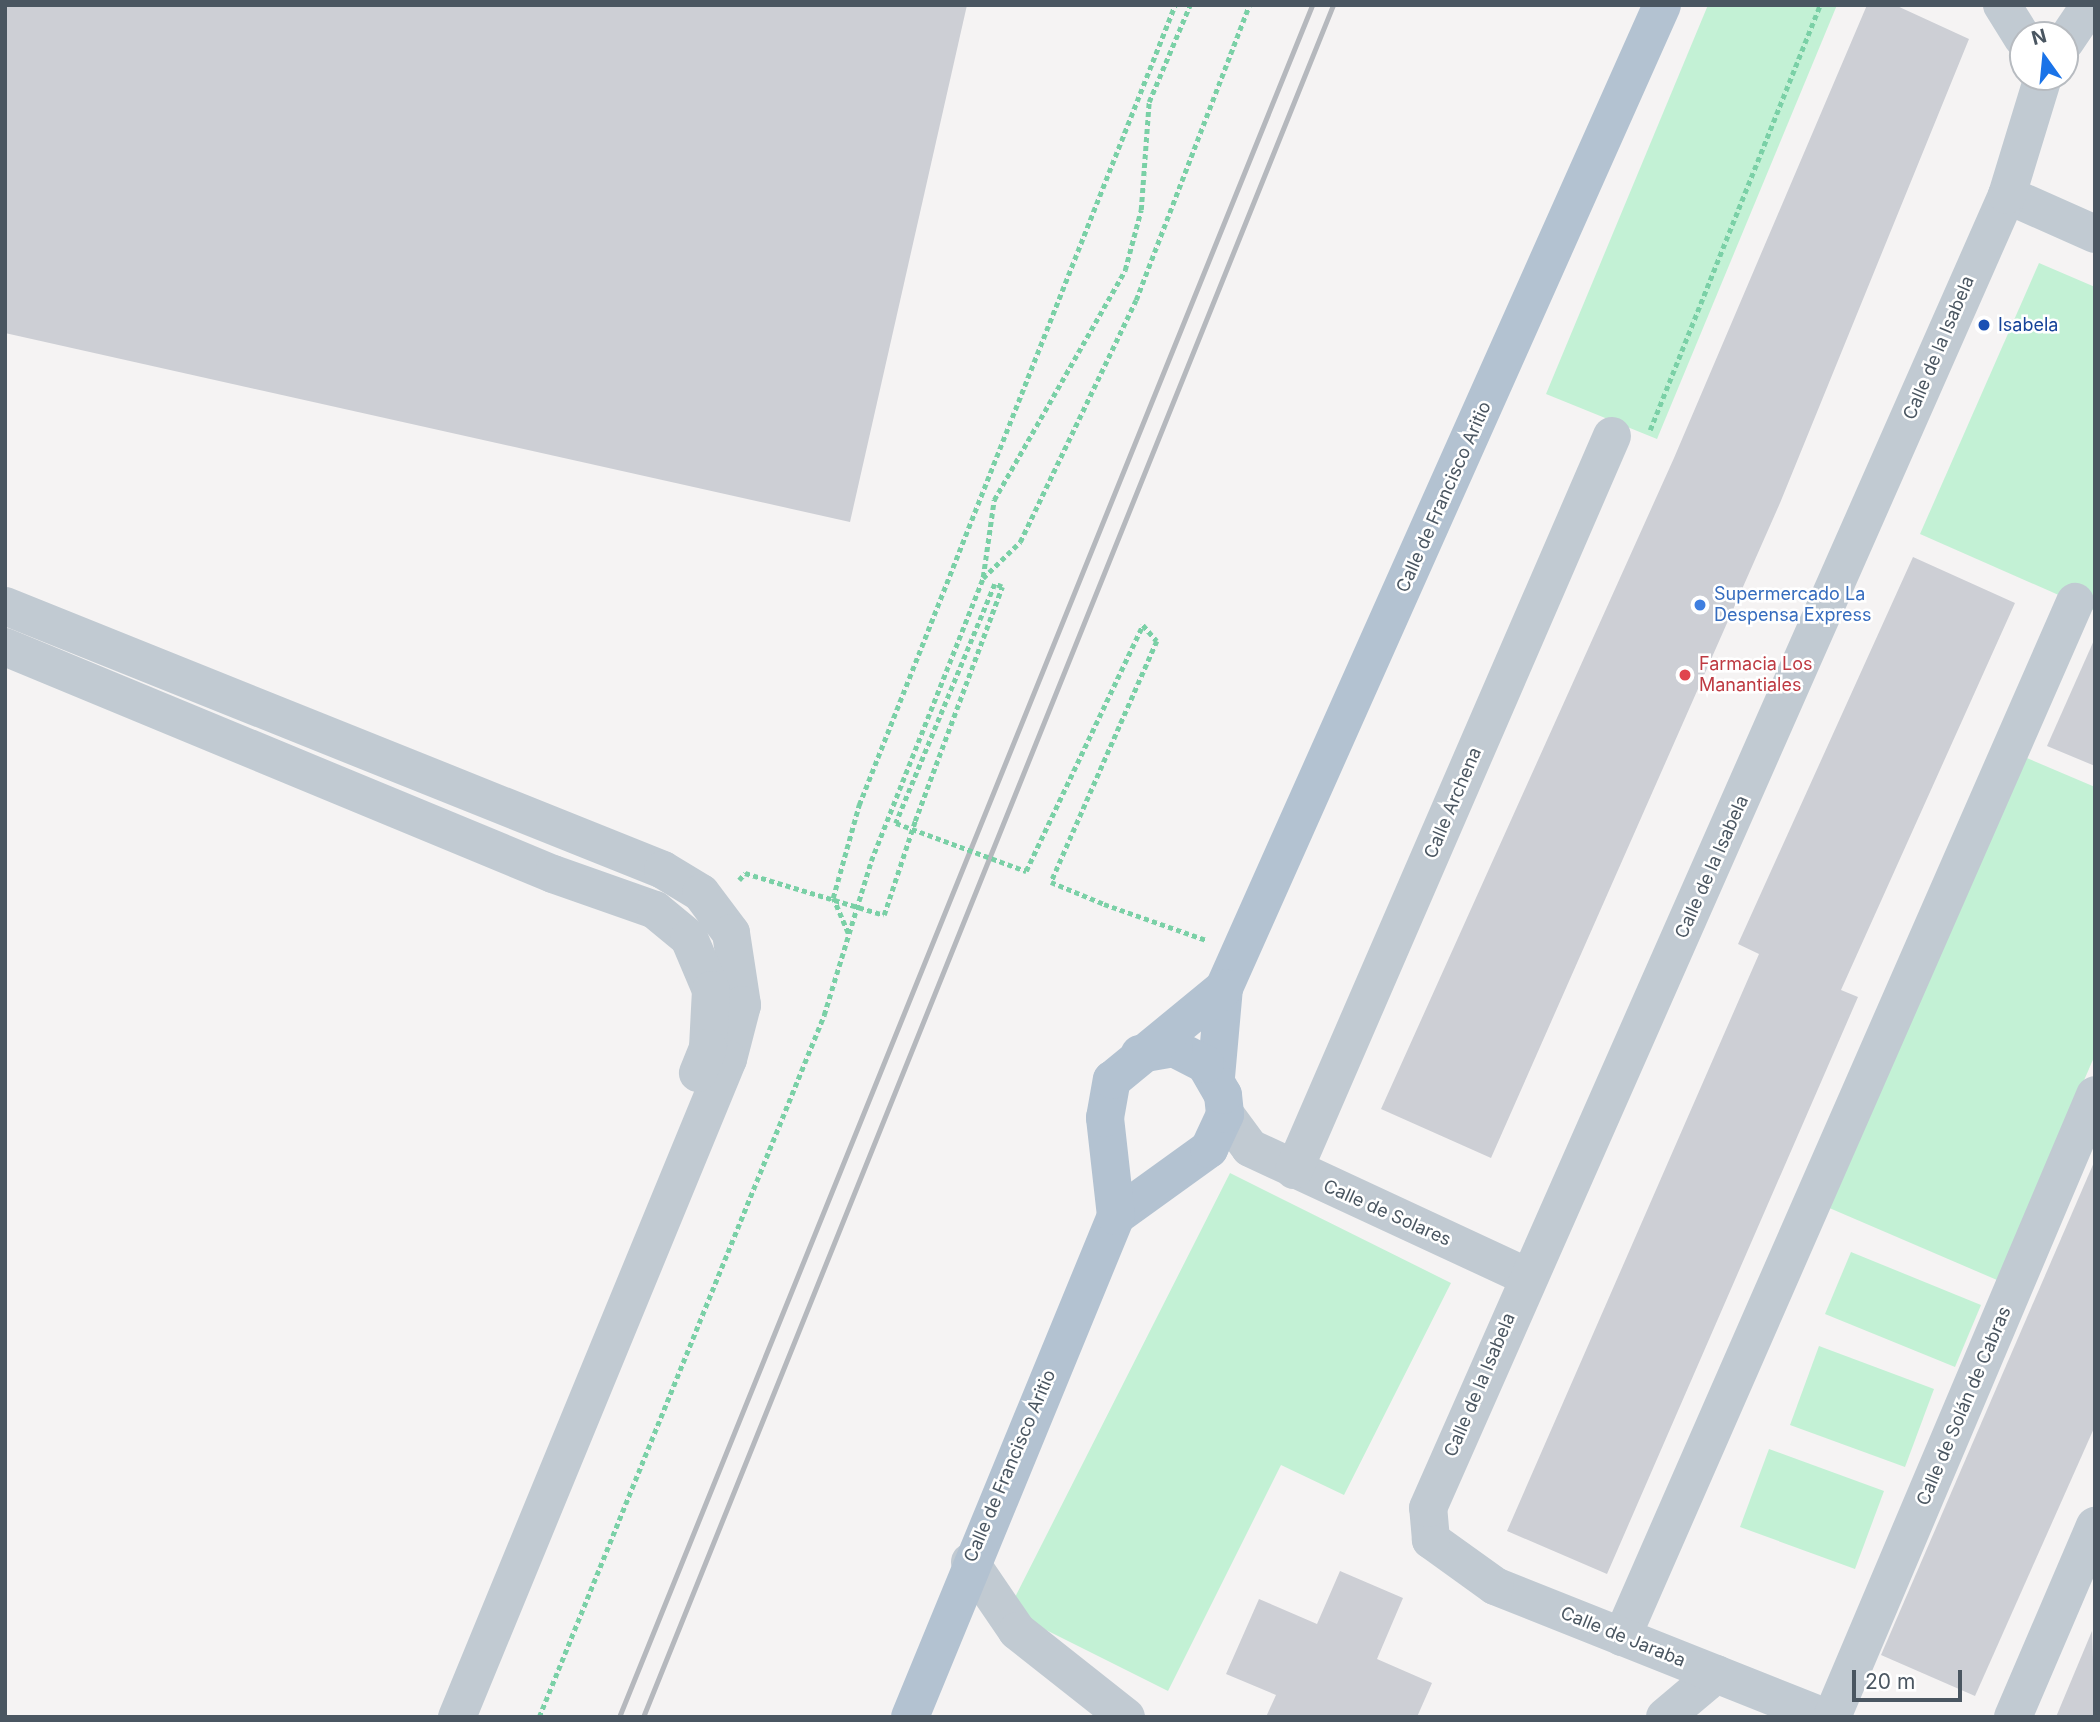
<!DOCTYPE html>
<meta charset="utf-8">
<style>
body{margin:0}
#map{position:relative;width:2100px;height:1722px;overflow:hidden;background:#f5f3f3;font-family:Inter,sans-serif}
div>[style]{position:absolute}
[style*='--x']{left:calc(var(--x)*1px);top:calc(var(--y)*1px);width:calc(var(--w)*1px);rotate:calc(var(--a)*1deg)}
.green>*{inset:0;background:#c3f1d5}
.building>*{inset:0;background:#cdcfd5}
.path>*{height:4.5px;margin-top:-2.25px;transform-origin:0;background:repeating-linear-gradient(90deg,#7ad0a6 0 5px,transparent 0 8.5px)}
.minor>*{height:38px;margin:-19px;padding:0 19px;transform-origin:19px;border-radius:19px;background:#c1cad2}
.major>*{height:38px;margin:-19px;padding:0 19px;transform-origin:19px;border-radius:19px;background:#b3c2d1}
.rail>*{height:5px;margin:-2.5px;padding:0 2.5px;transform-origin:2.5px;border-radius:2.5px;background:#b5b8bd}
.path-bridge>*{height:4.5px;margin-top:-2.25px;transform-origin:0;background:repeating-linear-gradient(90deg,#7ad0a6 0 5px,transparent 0 8.5px)}
.dots>*{width:19px;height:19px;translate:-50% -50%;box-sizing:border-box;border:4px solid #fff;border-radius:50%}
span{translate:-50% -50%;white-space:nowrap;text-align:center;line-height:1.15;-webkit-text-stroke:5px #fff;paint-order:stroke}
.transit-label{font-size:18px;color:#164399}
.left{translate:0 -50%;text-align:left}
.street-label{font-size:18px;color:#4a5661}
.shop-label{font-size:18px;color:#366cbe}
.health-label{font-size:18px;color:#be3a42}
.frame{position:absolute;inset:0;border:7px solid #4a5661;pointer-events:none}
.north{position:absolute;left:2009px;top:21px;width:70px;height:70px;box-sizing:border-box;background:#fff;border:2px solid #b7bbc0;border-radius:50%;rotate:345deg;font-size:19px;font-weight:700;line-height:28px;text-align:center;color:#4a5661}
.north::after{content:'';display:block;margin:auto;width:24px;height:32px;background:#1a73e8;clip-path:polygon(50% 0,100% 100%,50% 72%,0 100%)}
.scale{position:absolute;left:1852px;top:1670px;width:110px;height:32px;box-sizing:border-box;border:4px solid #4a5661;border-top:0;padding-left:9px;font-size:21px;line-height:24px;white-space:nowrap;color:#4a5661;-webkit-text-stroke:5px #fff;paint-order:stroke}
</style>
<div id="map">
<div class="green">
<i style="clip-path:polygon(1708px 5px,1837px 5px,1657px 439px,1546px 394px)"></i>
<i style="clip-path:polygon(2039px 263px,2095px 287px,2095px 611px,1920px 534px)"></i>
<i style="clip-path:polygon(2022px 756px,2095px 787px,2095px 1055px,1997px 1280px,1827px 1207px)"></i>
<i style="clip-path:polygon(1230px 1173px,1451px 1283px,1344px 1495px,1281px 1465px,1168px 1691px,1008px 1611px)"></i>
<i style="clip-path:polygon(1851px 1252px,1981px 1305px,1955px 1367px,1825px 1314px)"></i>
<i style="clip-path:polygon(1819px 1346px,1934px 1389px,1905px 1467px,1790px 1425px)"></i>
<i style="clip-path:polygon(1769px 1449px,1884px 1491px,1855px 1569px,1740px 1527px)"></i>
</div>
<div class="building">
<i style="clip-path:polygon(5px 5px,967px 5px,850px 522px,5px 333px)"></i>
<i style="clip-path:polygon(1867px 5px,1895px 5px,1969px 39px,1780px 503px,1491px 1158px,1381px 1109px,1674px 458px)"></i>
<i style="clip-path:polygon(1913px 557px,2015px 603px,1841px 990px,1858px 997px,1607px 1574px,1507px 1531px,1759px 954px,1738px 944px)"></i>
<i style="clip-path:polygon(2095px 638px,2095px 766px,2047px 746px)"></i>
<i style="clip-path:polygon(2095px 1160px,2095px 1426px,1975px 1696px,1881px 1655px)"></i>
<i style="clip-path:polygon(1340px 1571px,1403px 1598px,1377px 1659px,1432px 1683px,1417px 1717px,1266px 1717px,1276px 1695px,1226px 1674px,1259px 1599px,1317px 1624px)"></i>
<i style="clip-path:polygon(2092px 1631px,2095px 1717px,2056px 1717px)"></i>
</div>
<div class="path">
<i style="--x:1650;--y:430;--w:458;--a:-68.2"></i>
<i style="--x:983;--y:577;--w:78;--a:-81.9"></i>
<i style="--x:994;--y:500;--w:265;--a:-60.3"></i>
<i style="--x:1125;--y:270;--w:62;--a:-75.1"></i>
<i style="--x:1141;--y:210;--w:108;--a:-85.8"></i>
<i style="--x:1149;--y:102;--w:105;--a:-67.1"></i>
<i style="--x:739;--y:880;--w:9;--a:-49"></i>
<i style="--x:745;--y:873;--w:145;--a:16.8"></i>
<i style="--x:884;--y:915;--w:99;--a:-71.7"></i>
<i style="--x:1104;--y:904;--w:108;--a:19.4"></i>
<i style="--x:848;--y:933;--w:38;--a:-113"></i>
<i style="--x:833;--y:898;--w:97;--a:-74.4"></i>
<i style="--x:859;--y:805;--w:860;--a:-68.45"></i>
<i style="--x:539;--y:1717;--w:758;--a:-67.9"></i>
<i style="--x:824;--y:1015;--w:161;--a:-73"></i>
<i style="--x:871;--y:861;--w:304;--a:-68.4"></i>
<i style="--x:983;--y:578;--w:52;--a:-44.2"></i>
<i style="--x:1020;--y:542;--w:268;--a:-64.4"></i>
<i style="--x:1136;--y:300;--w:316;--a:-69"></i>
</div>
<div class="minor">
<i style="--x:2002;--y:5;--w:39;--a:58"></i>
<i style="--x:2065;--y:42;--w:45;--a:-56"></i>
<i style="--x:2007;--y:195;--w:96;--a:23.9"></i>
<i style="--x:5;--y:606;--w:709;--a:21.86"></i>
<i style="--x:663;--y:870;--w:44;--a:31.2"></i>
<i style="--x:701;--y:893;--w:50;--a:53.1"></i>
<i style="--x:731;--y:933;--w:73;--a:81.3"></i>
<i style="--x:742;--y:1005;--w:56;--a:104.5"></i>
<i style="--x:728;--y:1059;--w:712;--a:112.38"></i>
<i style="--x:5;--y:647;--w:593;--a:22.5"></i>
<i style="--x:553;--y:874;--w:108;--a:19.4"></i>
<i style="--x:655;--y:910;--w:44;--a:39.5"></i>
<i style="--x:689;--y:938;--w:56;--a:67.1"></i>
<i style="--x:711;--y:990;--w:58;--a:93"></i>
<i style="--x:708;--y:1048;--w:27;--a:112"></i>
<i style="--x:1225;--y:1114;--w:42;--a:53.7"></i>
<i style="--x:1250;--y:1148;--w:304;--a:24.9"></i>
<i style="--x:1294;--y:1170;--w:800;--a:-66.58"></i>
<i style="--x:970;--y:1562;--w:83;--a:55.7"></i>
<i style="--x:1017;--y:1631;--w:139;--a:38.3"></i>
<i style="--x:1622;--y:1637;--w:1130;--a:-66.36"></i>
<i style="--x:1665;--y:1717;--w:67;--a:-40.1"></i>
<i style="--x:1824;--y:1717;--w:354;--a:-158.3"></i>
<i style="--x:1495;--y:1586;--w:79;--a:-144.3"></i>
<i style="--x:1431;--y:1540;--w:32;--a:-95"></i>
<i style="--x:1428;--y:1508;--w:1435;--a:-66.2"></i>
<i style="--x:2007;--y:195;--w:123;--a:-73"></i>
<i style="--x:1832;--y:1717;--w:675;--a:-67.08"></i>
<i style="--x:2013;--y:1717;--w:208;--a:-66.8"></i>
</div>
<div class="major">
<i style="--x:1216;--y:1077;--w:89;--a:-84.9"></i>
<i style="--x:1224;--y:988;--w:1076;--a:-65.98"></i>
<i style="--x:1116;--y:1216;--w:115;--a:-35.8"></i>
<i style="--x:1209;--y:1149;--w:38;--a:-65"></i>
<i style="--x:1225;--y:1114;--w:19;--a:-96"></i>
<i style="--x:1223;--y:1095;--w:36;--a:-120"></i>
<i style="--x:1205;--y:1064;--w:35;--a:-153"></i>
<i style="--x:1174;--y:1048;--w:35;--a:170"></i>
<i style="--x:910;--y:1717;--w:542;--a:-67.65"></i>
<i style="--x:1116;--y:1216;--w:99;--a:-96.4"></i>
<i style="--x:1105;--y:1118;--w:39;--a:-80"></i>
<i style="--x:1112;--y:1080;--w:145;--a:-39.4"></i>
</div>
<div class="rail">
<i style="--x:619;--y:1717;--w:1847;--a:-67.96"></i>
<i style="--x:643;--y:1717;--w:1846;--a:-68.05"></i>
</div>
<div class="path-bridge">
<i style="--x:915;--y:821;--w:250;--a:-69.6"></i>
<i style="--x:1002;--y:587;--w:8;--a:-157"></i>
<i style="--x:995;--y:584;--w:259;--a:112.5"></i>
<i style="--x:896;--y:823;--w:139;--a:20.3"></i>
<i style="--x:1026;--y:871;--w:272;--a:-64.6"></i>
<i style="--x:1143;--y:625;--w:21;--a:49"></i>
<i style="--x:1157;--y:641;--w:263;--a:113.7"></i>
<i style="--x:1051;--y:882;--w:57;--a:22.5"></i>
</div>
<div class="dots">
<i style="left:1984px;top:325px;background:#1a4fb4"></i>
<i style="left:1700px;top:605px;background:#3f7fe0"></i>
<i style="left:1685px;top:675px;background:#e0444e"></i>
</div>
<div class="transit-label">
<span class="left" style="left:1998px;top:325px">Isabela</span>
</div>
<div class="street-label">
<span style="left:1939px;top:348px;rotate:-67deg">Calle de la Isabela</span>
<span style="left:1444px;top:497px;rotate:-66deg">Calle de Francisco Aritio</span>
<span style="left:1453px;top:803px;rotate:-67deg">Calle Archena</span>
<span style="left:1712px;top:867px;rotate:-66deg">Calle de la Isabela</span>
<span style="left:1387px;top:1213px;rotate:24deg">Calle de Solares</span>
<span style="left:1480px;top:1385px;rotate:-67deg">Calle de la Isabela</span>
<span style="left:1964px;top:1406px;rotate:-67deg">Calle de Solán de Cabras</span>
<span style="left:1010px;top:1466px;rotate:-67deg">Calle de Francisco Aritio</span>
<span style="left:1623px;top:1637px;rotate:22deg">Calle de Jaraba</span>
</div>
<div class="shop-label">
<span class="left" style="left:1714px;top:605px">Supermercado La<br>Despensa Express</span>
</div>
<div class="health-label">
<span class="left" style="left:1699px;top:675px">Farmacia Los<br>Manantiales</span>
</div>
<div class="frame"></div>
<div class="north">N</div>
<div class="scale">20 m</div>
</div>
